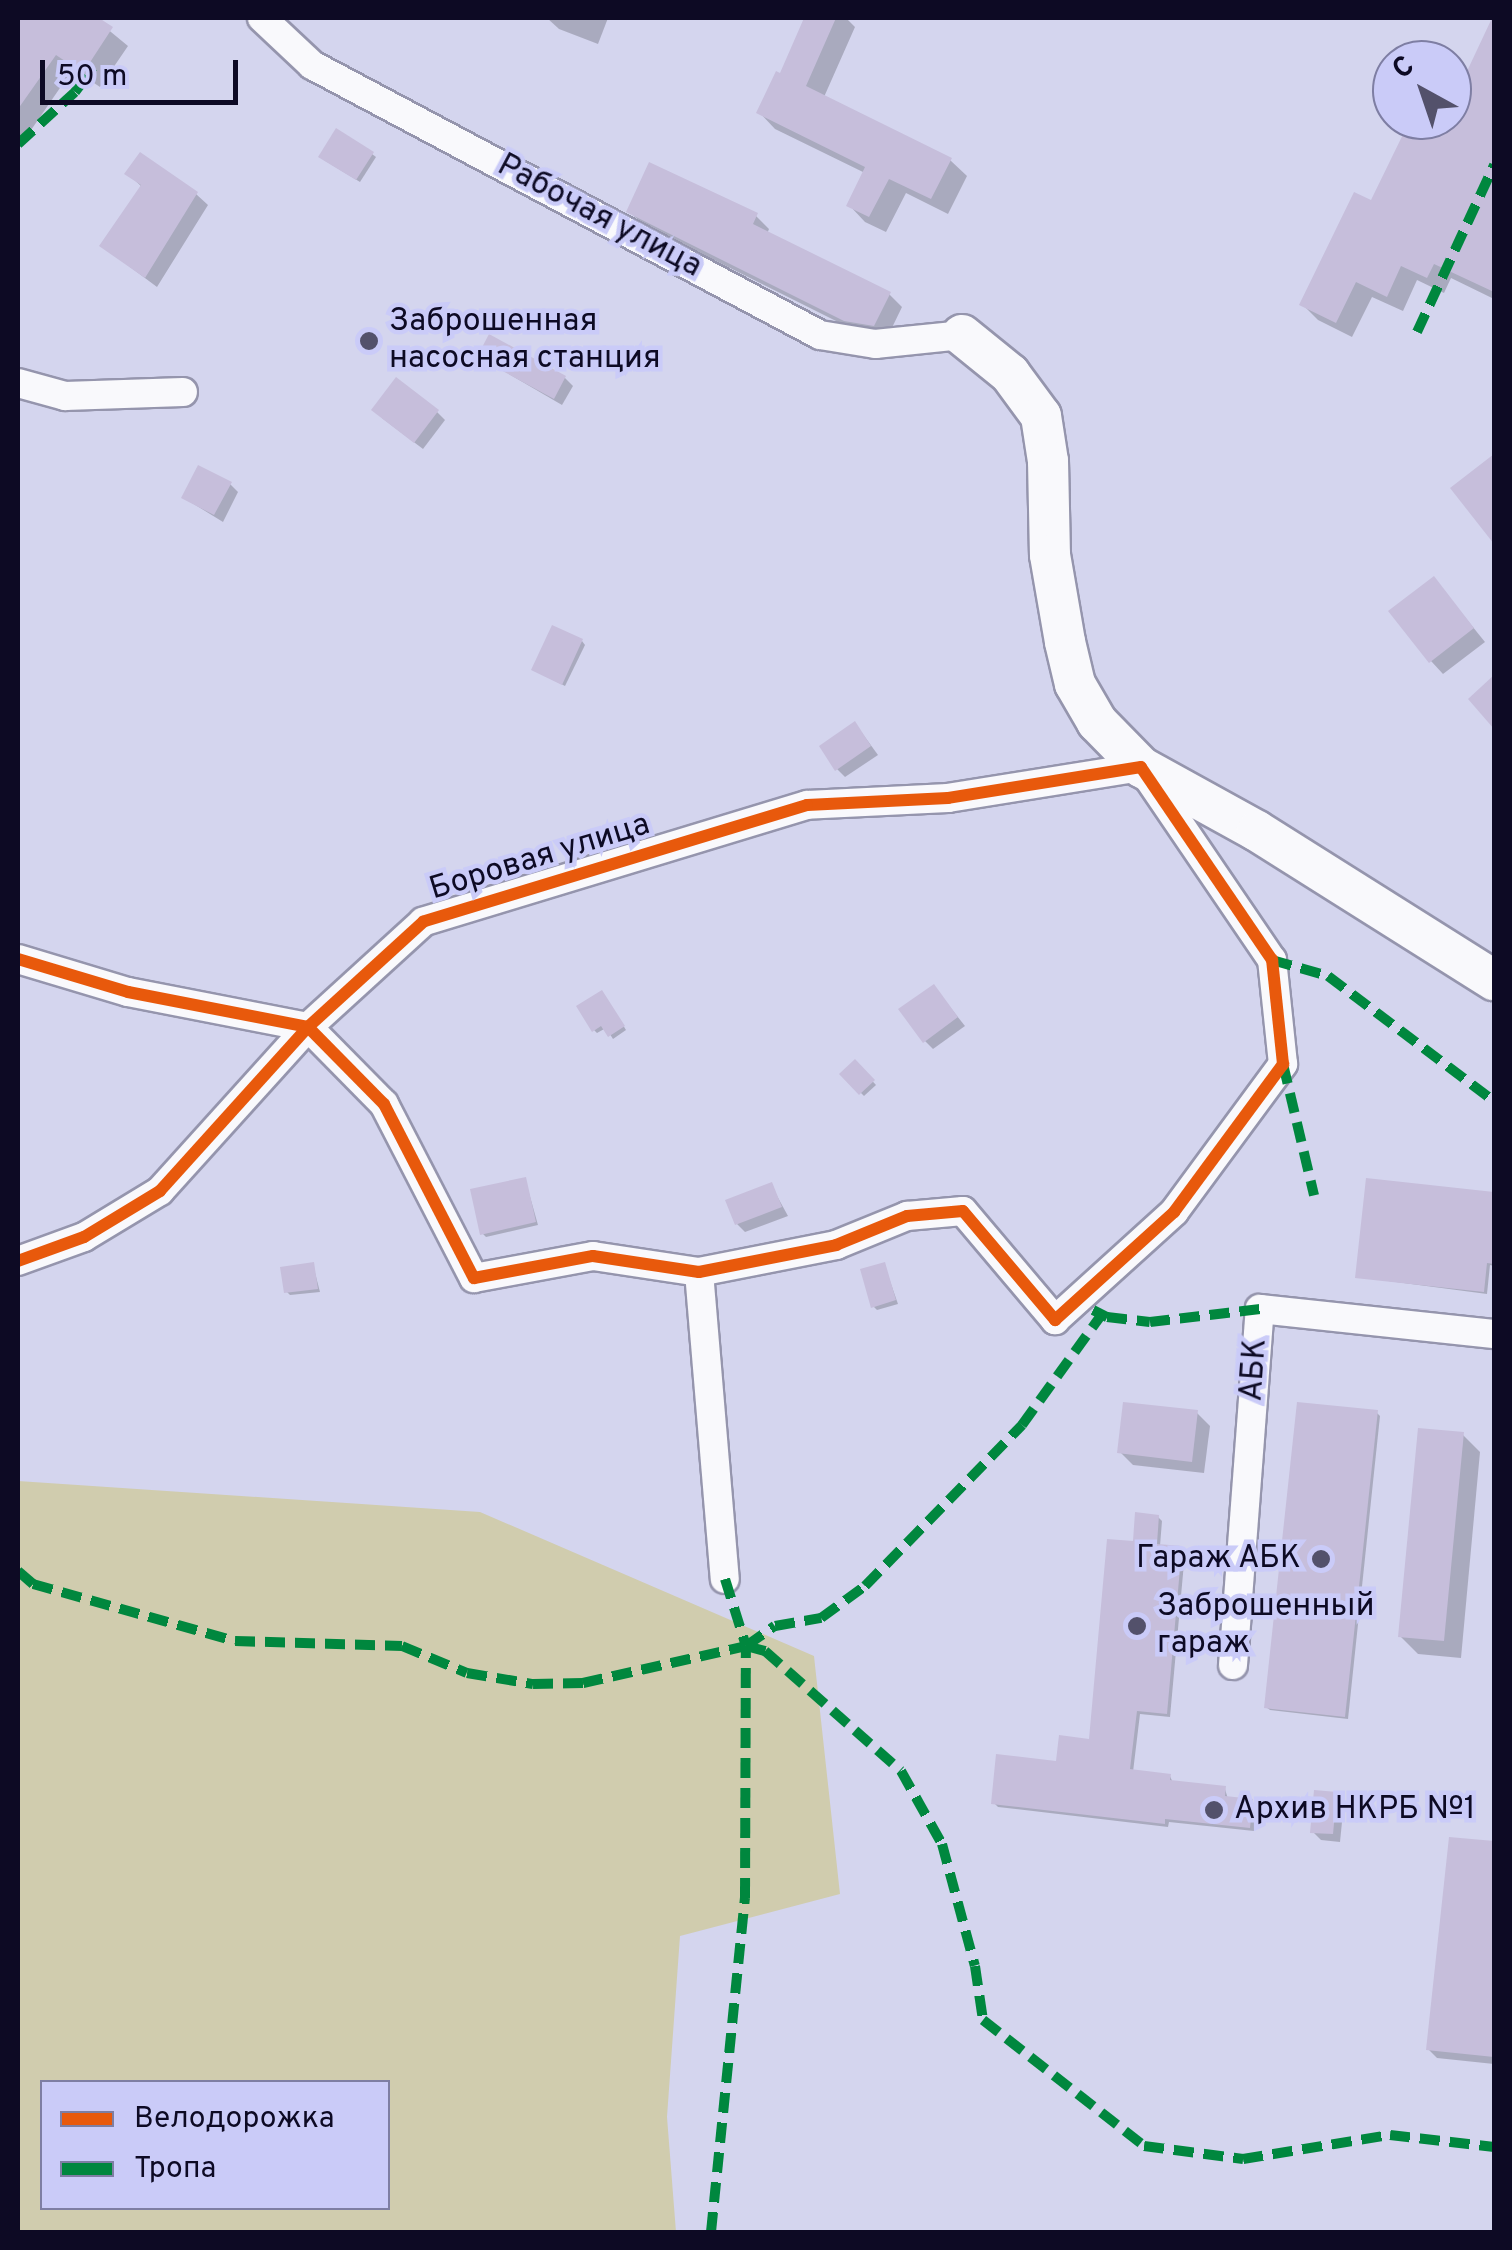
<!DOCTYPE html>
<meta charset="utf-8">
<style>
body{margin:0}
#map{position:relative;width:1512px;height:2250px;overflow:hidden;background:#d4d5ee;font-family:Overpass,sans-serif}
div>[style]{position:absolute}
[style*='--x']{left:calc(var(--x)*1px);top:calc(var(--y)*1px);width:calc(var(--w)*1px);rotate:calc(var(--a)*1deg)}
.green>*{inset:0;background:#d0ccae}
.shadow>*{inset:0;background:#0003}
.building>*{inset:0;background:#c6bedb}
.roads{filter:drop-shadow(2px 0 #9595ad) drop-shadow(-2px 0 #9595ad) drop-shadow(0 2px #9595ad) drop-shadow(0 -2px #9595ad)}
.street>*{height:28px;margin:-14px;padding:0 14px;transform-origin:14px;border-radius:14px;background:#f9f9fc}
.secondary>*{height:40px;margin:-20px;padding:0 20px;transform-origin:20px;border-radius:20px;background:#f9f9fc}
.quiet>*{height:10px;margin-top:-5px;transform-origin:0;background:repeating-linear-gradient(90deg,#00873e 0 20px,transparent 0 30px)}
.cycleway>*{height:12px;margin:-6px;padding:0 6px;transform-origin:6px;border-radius:6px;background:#e8590c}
.dots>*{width:28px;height:28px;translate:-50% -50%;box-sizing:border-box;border:5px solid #cacbf8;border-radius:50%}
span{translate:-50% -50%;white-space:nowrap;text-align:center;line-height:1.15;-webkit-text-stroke:9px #cacbf8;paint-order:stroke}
.street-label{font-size:32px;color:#0d0a24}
.poi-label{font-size:32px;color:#0d0a24}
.left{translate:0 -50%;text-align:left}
.right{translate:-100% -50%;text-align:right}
.frame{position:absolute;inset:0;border:20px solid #0d0a24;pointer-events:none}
.legend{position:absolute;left:40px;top:2080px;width:350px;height:130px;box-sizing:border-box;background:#cacbf8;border:2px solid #7e7ea3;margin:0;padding:12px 18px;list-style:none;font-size:30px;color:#0d0a24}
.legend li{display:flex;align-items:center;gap:20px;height:50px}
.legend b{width:50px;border:2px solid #7e7ea3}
.north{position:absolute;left:1372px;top:40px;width:100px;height:100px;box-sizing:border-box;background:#cacbf8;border:2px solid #7e7ea3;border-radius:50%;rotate:320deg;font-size:28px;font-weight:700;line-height:40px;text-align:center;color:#0d0a24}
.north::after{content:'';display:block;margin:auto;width:35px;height:45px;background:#53516b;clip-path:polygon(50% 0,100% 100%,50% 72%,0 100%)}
.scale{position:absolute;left:40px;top:60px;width:198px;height:45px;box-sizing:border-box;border:5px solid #0d0a24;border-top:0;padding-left:12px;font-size:30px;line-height:35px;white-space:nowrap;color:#0d0a24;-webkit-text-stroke:8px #cacbf8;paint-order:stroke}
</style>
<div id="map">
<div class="green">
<i style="clip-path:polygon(evenodd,18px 1481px,480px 1512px,814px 1656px,840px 1894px,680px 1936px,667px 2117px,676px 2232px,18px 2232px,18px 1481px,42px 2082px,388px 2082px,388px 2208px,42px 2208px,42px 2082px)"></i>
</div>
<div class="shadow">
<i style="clip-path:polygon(25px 18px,94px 18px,128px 46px,100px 87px,73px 69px,18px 149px,18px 28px)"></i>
<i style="clip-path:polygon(547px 18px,608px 18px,598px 44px,559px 29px)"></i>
<i style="clip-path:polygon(807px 18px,846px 18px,855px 27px,824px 97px,950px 160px,967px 176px,948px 214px,906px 193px,886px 232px,865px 222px,849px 205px,865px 173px,775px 129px,759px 112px,781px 76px)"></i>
<i style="clip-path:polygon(1494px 20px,1494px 299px,1451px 278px,1444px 293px,1417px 280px,1403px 311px,1372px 297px,1352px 337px,1318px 320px,1302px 304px,1372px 203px,1413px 120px,1452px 120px,1452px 82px,1463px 87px)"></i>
<i style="clip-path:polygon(372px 154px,376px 157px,360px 182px,324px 160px)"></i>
<i style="clip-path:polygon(128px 174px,196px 194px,208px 205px,157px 287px,102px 246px,142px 187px)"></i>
<i style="clip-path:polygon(629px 211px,756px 216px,769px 229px,767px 234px,889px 294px,902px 307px,887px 338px,860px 333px,642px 224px)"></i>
<i style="clip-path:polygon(480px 357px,565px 378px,573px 386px,562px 405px)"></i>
<i style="clip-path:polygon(437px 412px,445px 420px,423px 449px,382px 418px)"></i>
<i style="clip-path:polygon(230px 484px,238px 492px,223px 522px,184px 498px)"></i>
<i style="clip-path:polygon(1434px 579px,1485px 642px,1443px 674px,1431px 661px)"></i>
<i style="clip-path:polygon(582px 641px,585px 645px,565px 686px,534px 670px)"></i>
<i style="clip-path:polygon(862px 733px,878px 755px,845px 777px,837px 769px)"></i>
<i style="clip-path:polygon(934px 987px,965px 1026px,933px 1049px,925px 1041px)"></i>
<i style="clip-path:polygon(605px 996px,626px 1030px,613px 1039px,606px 1028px,597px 1033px,594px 1030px)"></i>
<i style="clip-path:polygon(855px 1062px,876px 1085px,864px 1096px,842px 1074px)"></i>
<i style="clip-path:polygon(525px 1179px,538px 1225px,486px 1237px,482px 1233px)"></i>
<i style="clip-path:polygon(771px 1185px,788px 1216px,745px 1232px,737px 1224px)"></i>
<i style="clip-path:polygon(1494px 1195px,1494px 1266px,1490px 1265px,1487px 1294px,1358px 1277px)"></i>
<i style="clip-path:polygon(884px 1264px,898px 1304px,877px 1310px,873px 1306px)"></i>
<i style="clip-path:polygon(313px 1265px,320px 1292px,290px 1295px,287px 1292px)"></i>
<i style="clip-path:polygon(1197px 1413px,1210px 1426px,1204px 1473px,1133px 1465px,1120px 1452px)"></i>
<i style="clip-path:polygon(1377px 1413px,1380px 1416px,1348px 1719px,1270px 1710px,1266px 1707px)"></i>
<i style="clip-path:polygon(1463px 1435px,1480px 1452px,1461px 1658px,1418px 1654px,1400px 1636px)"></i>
<i style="clip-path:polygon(1158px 1517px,1162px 1521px,1160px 1546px,1185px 1552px,1170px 1717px,1140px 1714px,1133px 1772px,1170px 1776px,1173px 1783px,1225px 1789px,1228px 1799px,1252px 1802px,1256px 1806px,1254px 1831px,1169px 1822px,1168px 1827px,998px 1807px,994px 1803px,1091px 1742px,1135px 1544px)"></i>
<i style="clip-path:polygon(1335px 1794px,1344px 1802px,1340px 1842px,1321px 1840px,1313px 1832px)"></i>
<i style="clip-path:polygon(1451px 1839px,1494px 1844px,1494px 2064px,1437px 2058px,1428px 2049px)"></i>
</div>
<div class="building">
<i style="clip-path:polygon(18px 18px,99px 18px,113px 27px,83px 73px,56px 55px,18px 109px)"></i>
<i style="clip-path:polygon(804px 18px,836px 18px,806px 86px,952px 158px,931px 199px,889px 179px,869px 217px,846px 206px,865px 167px,756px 113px,776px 71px,780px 73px)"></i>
<i style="clip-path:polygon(1492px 18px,1494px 292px,1434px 264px,1427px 278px,1401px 266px,1387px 297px,1356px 282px,1336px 323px,1299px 305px,1354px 192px,1371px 200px,1410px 120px,1452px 120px,1452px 79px,1461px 84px)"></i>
<i style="clip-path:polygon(336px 128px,374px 152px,356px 180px,318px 157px)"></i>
<i style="clip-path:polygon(140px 152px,198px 192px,145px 278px,99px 246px,141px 185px,124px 174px)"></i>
<i style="clip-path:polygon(649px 162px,758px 213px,753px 224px,891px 292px,874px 326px,844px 321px,626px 212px)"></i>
<i style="clip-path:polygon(489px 334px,566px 376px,554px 399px,477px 357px)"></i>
<i style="clip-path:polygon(396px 377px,439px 410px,414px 443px,371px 410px)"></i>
<i style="clip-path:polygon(1494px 454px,1494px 544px,1450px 488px)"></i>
<i style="clip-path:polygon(198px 465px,232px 482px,214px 515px,181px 498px)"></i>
<i style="clip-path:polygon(1434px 576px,1474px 628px,1429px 663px,1388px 611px)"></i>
<i style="clip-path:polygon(552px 625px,583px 639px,562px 685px,531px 670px)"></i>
<i style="clip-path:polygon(1494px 675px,1494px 729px,1468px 699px)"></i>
<i style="clip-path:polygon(855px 721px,871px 746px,835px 771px,819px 746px)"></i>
<i style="clip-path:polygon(934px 984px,958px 1017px,923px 1043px,898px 1009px)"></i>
<i style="clip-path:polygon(602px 990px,625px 1026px,608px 1037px,601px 1026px,592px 1032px,576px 1006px)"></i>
<i style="clip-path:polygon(855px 1059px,875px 1080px,859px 1095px,839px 1074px)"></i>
<i style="clip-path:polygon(526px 1177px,536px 1222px,480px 1235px,470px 1189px)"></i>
<i style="clip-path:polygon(1366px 1178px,1494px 1192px,1494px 1264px,1487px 1263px,1484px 1292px,1355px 1278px)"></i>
<i style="clip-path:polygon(772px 1182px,782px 1207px,735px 1225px,725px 1200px)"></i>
<i style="clip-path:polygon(314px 1262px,318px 1289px,284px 1293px,280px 1267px)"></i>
<i style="clip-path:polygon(885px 1262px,896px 1300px,871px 1308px,860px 1269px)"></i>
<i style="clip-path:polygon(1123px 1402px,1198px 1410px,1192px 1462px,1117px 1453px)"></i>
<i style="clip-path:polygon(1297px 1402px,1378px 1410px,1345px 1717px,1264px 1708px)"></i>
<i style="clip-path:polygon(1418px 1428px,1464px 1432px,1444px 1641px,1398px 1637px)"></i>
<i style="clip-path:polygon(1135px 1512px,1159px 1515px,1157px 1544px,1182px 1546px,1167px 1714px,1137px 1711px,1130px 1769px,1171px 1774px,1170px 1780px,1226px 1786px,1225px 1796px,1253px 1799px,1250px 1828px,1165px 1819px,1165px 1824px,991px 1804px,996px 1754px,1056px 1761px,1059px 1735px,1089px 1739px,1107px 1539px,1133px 1541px)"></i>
<i style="clip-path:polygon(1314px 1790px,1337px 1792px,1333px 1834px,1310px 1833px)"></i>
<i style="clip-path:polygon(1449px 1837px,1494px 1841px,1494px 2057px,1426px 2050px)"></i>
</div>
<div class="roads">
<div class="street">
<i style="--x:262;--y:18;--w:69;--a:43.2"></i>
<i style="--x:312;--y:65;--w:575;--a:27.99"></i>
<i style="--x:820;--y:335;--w:56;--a:9.3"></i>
<i style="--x:875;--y:344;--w:87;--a:-5.9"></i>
<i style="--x:18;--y:383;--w:49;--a:15.5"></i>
<i style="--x:65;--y:396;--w:118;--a:-1.9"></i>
<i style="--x:18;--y:959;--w:115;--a:16.7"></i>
<i style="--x:128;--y:992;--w:183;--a:11"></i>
<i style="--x:308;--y:1027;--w:108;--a:45.4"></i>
<i style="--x:384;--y:1104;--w:196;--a:62.7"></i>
<i style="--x:474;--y:1278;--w:121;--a:-10.5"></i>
<i style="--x:593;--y:1256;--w:107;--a:8.6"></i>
<i style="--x:699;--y:1272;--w:140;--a:-11.1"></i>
<i style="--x:836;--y:1245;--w:77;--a:-22.2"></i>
<i style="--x:907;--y:1216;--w:56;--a:-5.1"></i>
<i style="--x:963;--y:1211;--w:143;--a:49.8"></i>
<i style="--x:1055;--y:1320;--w:161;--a:-42.2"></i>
<i style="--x:1174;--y:1212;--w:184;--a:-53.6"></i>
<i style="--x:1283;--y:1064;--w:105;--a:-96"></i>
<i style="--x:1272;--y:960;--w:233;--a:-124.2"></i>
<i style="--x:1141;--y:767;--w:195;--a:170.9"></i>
<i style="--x:948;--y:798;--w:141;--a:177.2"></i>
<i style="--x:807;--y:805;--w:401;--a:163.1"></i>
<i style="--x:423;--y:922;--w:156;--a:137.6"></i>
<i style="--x:308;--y:1027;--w:221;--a:132.1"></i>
<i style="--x:160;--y:1191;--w:89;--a:148.8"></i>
<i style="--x:84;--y:1237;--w:70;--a:160"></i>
<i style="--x:699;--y:1272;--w:308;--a:85.2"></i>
<i style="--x:1233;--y:1665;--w:357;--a:-85.7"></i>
<i style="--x:1260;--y:1309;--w:235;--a:6.1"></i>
</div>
<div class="secondary">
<i style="--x:962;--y:335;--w:62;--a:39.1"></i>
<i style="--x:1010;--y:374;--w:52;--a:53.6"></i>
<i style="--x:1041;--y:416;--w:46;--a:81.2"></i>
<i style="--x:1048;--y:461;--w:94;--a:88.8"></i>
<i style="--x:1050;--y:555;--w:88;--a:80.2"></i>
<i style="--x:1065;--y:642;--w:43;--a:76.6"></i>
<i style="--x:1075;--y:684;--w:44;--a:59.9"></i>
<i style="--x:1097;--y:722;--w:63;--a:45.6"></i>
<i style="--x:1141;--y:767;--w:132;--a:28.9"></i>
<i style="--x:1257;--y:831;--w:280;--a:32.2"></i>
</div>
</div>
<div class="quiet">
<i style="--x:18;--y:144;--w:77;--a:-42.4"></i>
<i style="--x:75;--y:92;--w:30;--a:-53"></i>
<i style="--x:1417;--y:332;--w:184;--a:-65.2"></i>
<i style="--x:1272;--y:960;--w:58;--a:15.9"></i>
<i style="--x:1328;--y:976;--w:208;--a:37"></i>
<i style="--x:1283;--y:1064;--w:135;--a:76.7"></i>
<i style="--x:1093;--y:1310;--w:16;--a:27"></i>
<i style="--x:1107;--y:1317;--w:43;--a:6.6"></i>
<i style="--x:1150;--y:1322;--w:111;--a:-6.7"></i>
<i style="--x:18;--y:1571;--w:20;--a:41"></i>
<i style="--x:33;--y:1584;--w:210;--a:15.8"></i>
<i style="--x:235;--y:1641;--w:167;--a:1.7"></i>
<i style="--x:402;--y:1646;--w:70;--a:22.6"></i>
<i style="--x:467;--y:1673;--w:67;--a:9.5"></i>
<i style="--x:533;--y:1684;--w:50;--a:-1.1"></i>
<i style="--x:583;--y:1683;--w:167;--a:-12.8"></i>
<i style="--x:746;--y:1646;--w:35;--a:-35"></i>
<i style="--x:775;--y:1626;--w:47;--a:-9.9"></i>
<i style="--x:821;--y:1618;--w:54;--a:-36"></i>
<i style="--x:865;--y:1586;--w:225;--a:-45.7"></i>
<i style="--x:1022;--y:1425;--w:137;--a:-54.2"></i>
<i style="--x:725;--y:1579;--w:70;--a:72.6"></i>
<i style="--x:746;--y:1646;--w:20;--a:15"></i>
<i style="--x:765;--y:1651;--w:181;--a:41.4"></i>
<i style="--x:901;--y:1771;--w:84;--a:60.7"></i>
<i style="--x:942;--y:1844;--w:126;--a:74.9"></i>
<i style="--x:975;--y:1966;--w:55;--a:81.6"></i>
<i style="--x:983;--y:2020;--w:204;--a:38"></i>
<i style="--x:1144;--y:2146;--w:100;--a:7.5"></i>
<i style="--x:1243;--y:2159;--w:149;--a:-9.3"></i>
<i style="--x:1390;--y:2135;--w:105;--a:6.6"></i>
<i style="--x:711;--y:2232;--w:336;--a:-84.2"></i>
<i style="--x:745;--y:1898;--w:252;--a:-89.8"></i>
</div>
<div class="cycleway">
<i style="--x:18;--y:959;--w:115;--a:16.7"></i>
<i style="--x:128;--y:992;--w:183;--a:11"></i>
<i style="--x:308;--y:1027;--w:108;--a:45.4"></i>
<i style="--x:384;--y:1104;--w:196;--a:62.7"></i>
<i style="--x:474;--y:1278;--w:121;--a:-10.5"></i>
<i style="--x:593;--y:1256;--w:107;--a:8.6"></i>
<i style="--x:699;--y:1272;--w:140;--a:-11.1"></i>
<i style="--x:836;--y:1245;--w:77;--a:-22.2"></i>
<i style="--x:907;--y:1216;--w:56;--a:-5.1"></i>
<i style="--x:963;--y:1211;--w:143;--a:49.8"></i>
<i style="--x:1055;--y:1320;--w:161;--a:-42.2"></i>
<i style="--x:1174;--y:1212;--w:184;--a:-53.6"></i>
<i style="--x:1283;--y:1064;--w:105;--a:-96"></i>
<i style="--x:1272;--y:960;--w:233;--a:-124.2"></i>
<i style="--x:1141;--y:767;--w:195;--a:170.9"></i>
<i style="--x:948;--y:798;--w:141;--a:177.2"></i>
<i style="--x:807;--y:805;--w:401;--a:163.1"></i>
<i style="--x:423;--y:922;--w:156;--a:137.6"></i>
<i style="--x:308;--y:1027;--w:221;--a:132.1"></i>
<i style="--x:160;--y:1191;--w:89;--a:148.8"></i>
<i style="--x:84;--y:1237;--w:70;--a:160"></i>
</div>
<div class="dots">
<i style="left:369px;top:341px;background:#53516b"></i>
<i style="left:1321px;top:1559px;background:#53516b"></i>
<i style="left:1137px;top:1626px;background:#53516b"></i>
<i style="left:1214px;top:1810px;background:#53516b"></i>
</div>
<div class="street-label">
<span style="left:599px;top:217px;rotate:28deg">Рабочая улица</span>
<span style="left:540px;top:858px;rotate:-17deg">Боровая улица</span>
<span style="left:1255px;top:1370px;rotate:-86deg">АБК</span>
</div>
<div class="poi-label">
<span class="left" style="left:389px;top:341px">Заброшенная<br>насосная станция</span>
<span class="right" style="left:1301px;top:1559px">Гараж АБК</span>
<span class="left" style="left:1157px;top:1626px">Заброшенный<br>гараж</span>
<span class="left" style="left:1234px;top:1810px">Архив НКРБ №1</span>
</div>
<div class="frame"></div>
<ul class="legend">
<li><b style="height:12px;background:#e8590c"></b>Велодорожка</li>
<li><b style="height:12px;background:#00873e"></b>Тропа</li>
</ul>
<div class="north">С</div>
<div class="scale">50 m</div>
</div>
